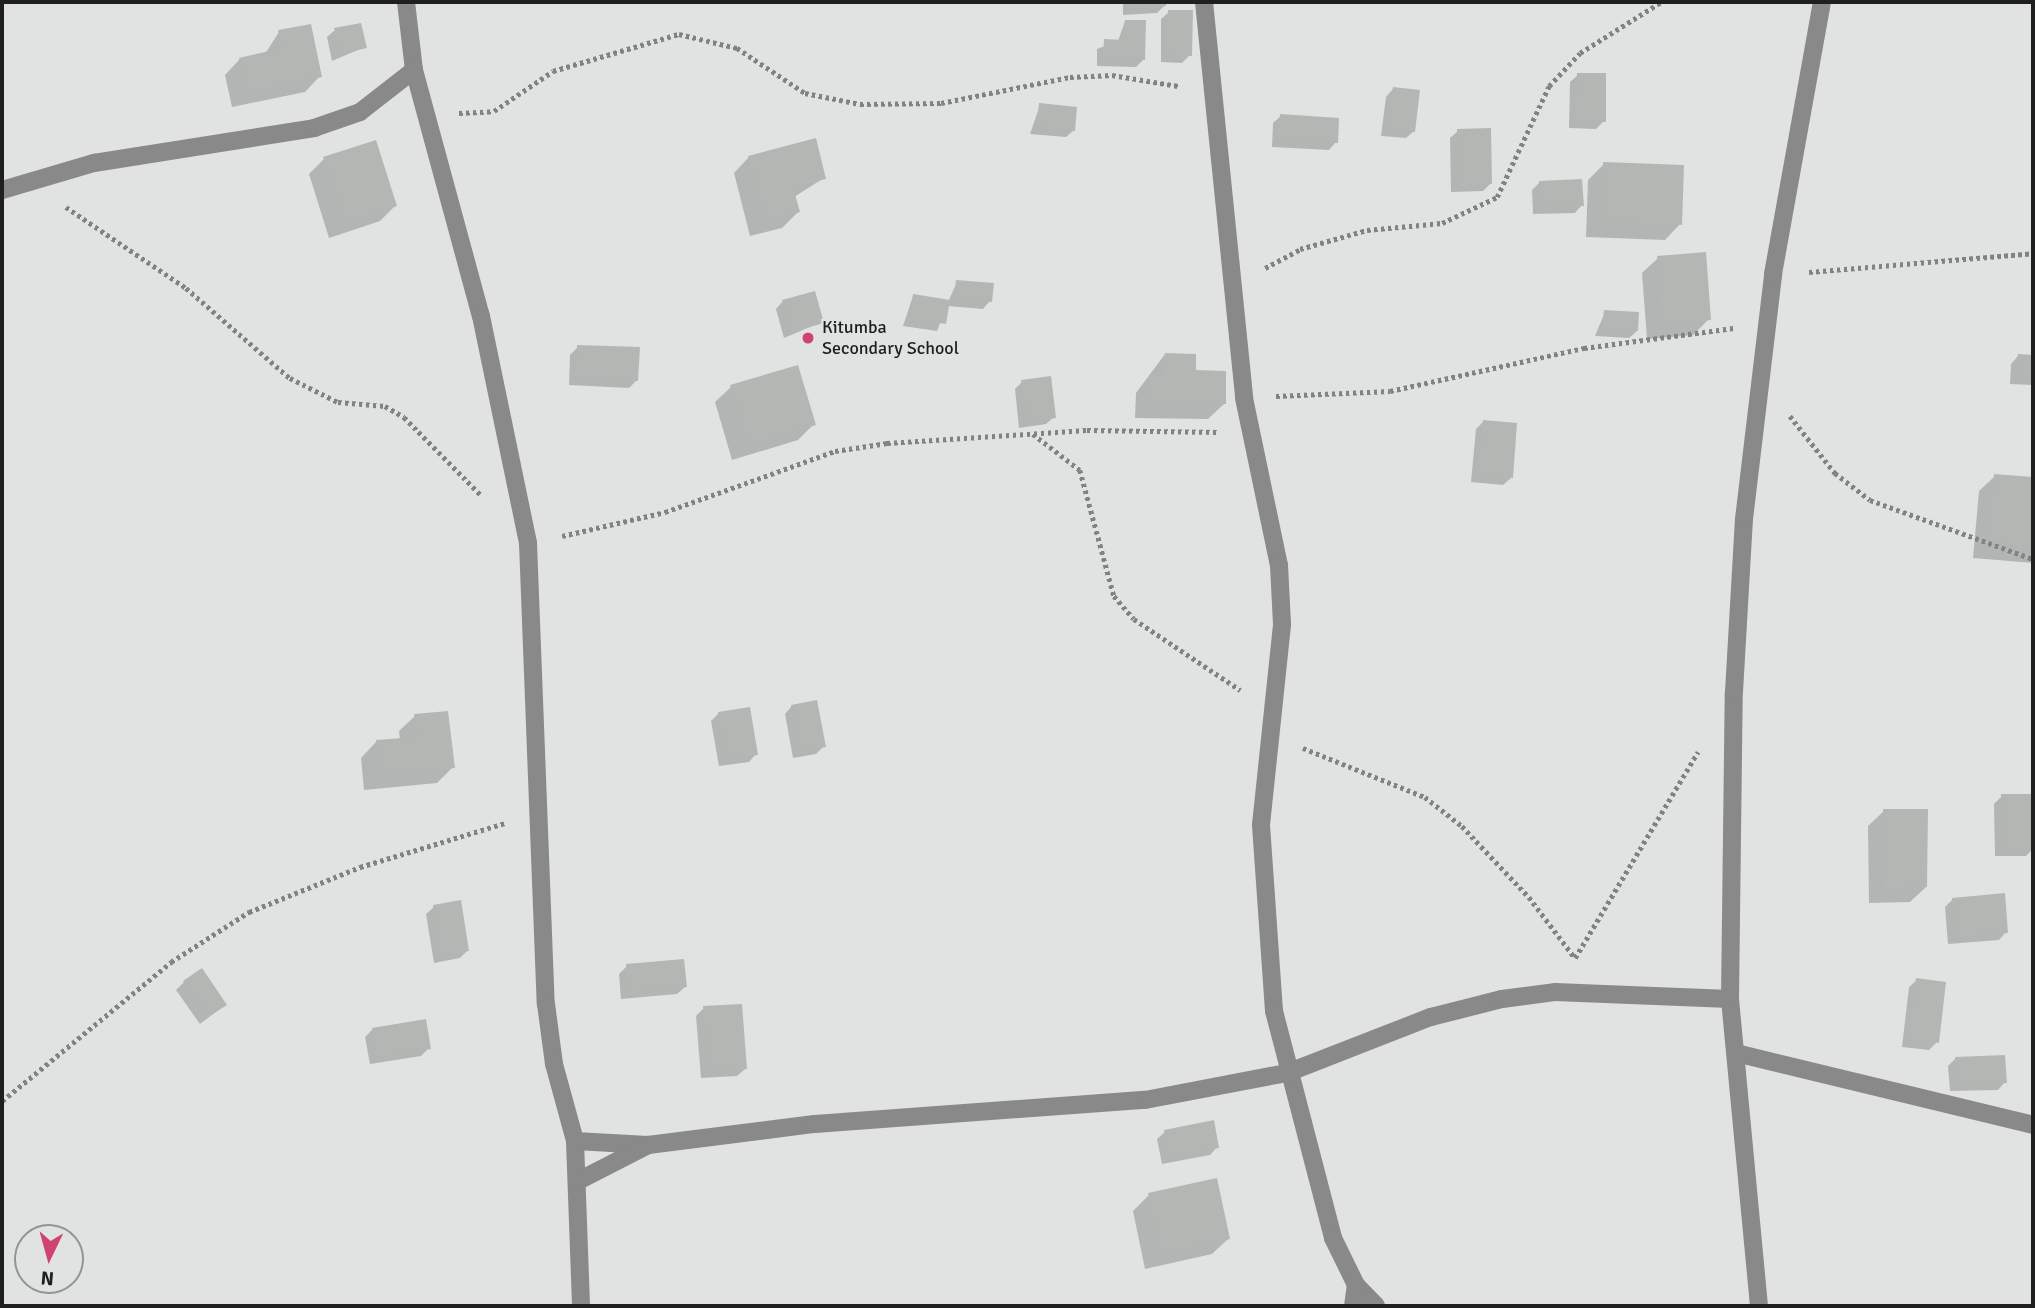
<!DOCTYPE html>
<style>
body{margin:0}
#map{position:relative;width:2035px;height:1308px;overflow:hidden;background:#e0e3e1;font-family:Signika,sans-serif}
div>[style]{position:absolute}
[style*='--x']{left:calc(var(--x)*1px);top:calc(var(--y)*1px);width:calc(var(--w)*1px);rotate:calc(var(--a)*1deg)}
.shadow>*{inset:0;background:#0003}
.building>*{inset:0;background:#b3b7b4}
.path>*{height:4.5px;margin-top:-2.25px;transform-origin:0;background:repeating-linear-gradient(90deg,#818381 0 3.5px,transparent 0 7px)}
.minor>*{height:18px;margin:-9px;padding:0 9px;transform-origin:9px;border-radius:9px;background:#888988}
.dots>*{width:19px;height:19px;translate:-50% -50%;box-sizing:border-box;border:4px solid #e0e3e1;border-radius:50%}
span{translate:-50% -50%;white-space:nowrap;text-align:center;line-height:1.15;-webkit-text-stroke:5px #e0e3e1;paint-order:stroke}
.poi-label{font-size:18px;color:#1e1f1e}
.left{translate:0 -50%;text-align:left}
.frame{position:absolute;inset:0;border:4px solid #1e1f1e;pointer-events:none}
.north{position:absolute;left:14px;top:1224px;width:70px;height:70px;box-sizing:border-box;background:#e0e3e1;border:2px solid #929593;border-radius:50%;rotate:185deg;font-size:19px;font-weight:700;line-height:28px;text-align:center;color:#1e1f1e}
.north::after{content:'';display:block;margin:auto;width:24px;height:32px;background:#d1436f;clip-path:polygon(50% 0,100% 100%,50% 72%,0 100%)}
</style>
<div id="map">
<div class="shadow">
<i style="clip-path:polygon(1123px 2px,1164px 2px,1164px 6px,1157px 13px,1123px 15px)"></i>
<i style="clip-path:polygon(1169px 12px,1190px 55px,1182px 63px,1161px 62px,1161px 19px)"></i>
<i style="clip-path:polygon(1125px 21px,1144px 59px,1136px 67px,1097px 66px,1097px 49px,1118px 41px)"></i>
<i style="clip-path:polygon(335px 30px,365px 47px,332px 61px,327px 37px)"></i>
<i style="clip-path:polygon(279px 32px,320px 76px,305px 92px,232px 107px,225px 75px,240px 59px,265px 54px)"></i>
<i style="clip-path:polygon(1578px 75px,1604px 121px,1596px 129px,1569px 128px,1570px 82px)"></i>
<i style="clip-path:polygon(1393px 89px,1414px 131px,1406px 138px,1381px 136px,1386px 97px)"></i>
<i style="clip-path:polygon(1040px 105px,1074px 130px,1066px 137px,1030px 134px)"></i>
<i style="clip-path:polygon(1281px 116px,1336px 142px,1329px 150px,1272px 147px,1273px 123px)"></i>
<i style="clip-path:polygon(1458px 131px,1491px 183px,1483px 191px,1451px 192px,1450px 138px)"></i>
<i style="clip-path:polygon(749px 157px,824px 178px,794px 197px,798px 212px,782px 228px,750px 236px,734px 173px)"></i>
<i style="clip-path:polygon(324px 159px,395px 206px,380px 221px,329px 238px,309px 174px)"></i>
<i style="clip-path:polygon(1604px 164px,1680px 224px,1665px 240px,1586px 237px,1588px 180px)"></i>
<i style="clip-path:polygon(1539px 183px,1582px 205px,1575px 213px,1533px 214px,1532px 190px)"></i>
<i style="clip-path:polygon(1658px 258px,1709px 319px,1693px 335px,1647px 339px,1642px 273px)"></i>
<i style="clip-path:polygon(957px 282px,990px 301px,983px 309px,947px 306px,937px 331px,903px 326px,913px 296px,948px 302px)"></i>
<i style="clip-path:polygon(783px 301px,822px 322px,784px 338px,776px 309px)"></i>
<i style="clip-path:polygon(1605px 312px,1637px 331px,1629px 338px,1595px 336px)"></i>
<i style="clip-path:polygon(578px 347px,637px 380px,629px 388px,569px 385px,570px 355px)"></i>
<i style="clip-path:polygon(1165px 354px,1194px 371px,1224px 404px,1208px 419px,1135px 418px,1136px 393px)"></i>
<i style="clip-path:polygon(2018px 356px,2033px 357px,2033px 385px,2010px 384px,2011px 364px)"></i>
<i style="clip-path:polygon(1022px 382px,1054px 417px,1046px 424px,1019px 428px,1015px 389px)"></i>
<i style="clip-path:polygon(731px 387px,814px 424px,798px 440px,732px 460px,715px 402px)"></i>
<i style="clip-path:polygon(1484px 421px,1511px 478px,1503px 485px,1471px 482px,1476px 429px)"></i>
<i style="clip-path:polygon(1995px 476px,2033px 479px,2033px 563px,1973px 558px,1979px 491px)"></i>
<i style="clip-path:polygon(792px 706px,824px 746px,816px 754px,793px 758px,785px 714px)"></i>
<i style="clip-path:polygon(719px 713px,756px 754px,749px 762px,719px 766px,711px 721px)"></i>
<i style="clip-path:polygon(415px 716px,453px 767px,437px 783px,364px 790px,361px 758px,376px 742px,400px 740px,399px 731px)"></i>
<i style="clip-path:polygon(2002px 796px,2033px 796px,2033px 849px,2026px 856px,1995px 856px,1994px 804px)"></i>
<i style="clip-path:polygon(1884px 811px,1926px 887px,1910px 902px,1869px 903px,1868px 826px)"></i>
<i style="clip-path:polygon(1953px 899px,2006px 932px,1999px 940px,1948px 944px,1945px 907px)"></i>
<i style="clip-path:polygon(434px 907px,467px 951px,460px 958px,434px 963px,426px 914px)"></i>
<i style="clip-path:polygon(627px 966px,685px 987px,677px 994px,621px 999px,619px 974px)"></i>
<i style="clip-path:polygon(1917px 980px,1937px 1042px,1929px 1050px,1902px 1047px,1909px 987px)"></i>
<i style="clip-path:polygon(184px 982px,225px 1005px,200px 1024px,176px 990px)"></i>
<i style="clip-path:polygon(704px 1008px,745px 1069px,737px 1076px,701px 1078px,696px 1016px)"></i>
<i style="clip-path:polygon(373px 1029px,429px 1048px,421px 1056px,370px 1064px,365px 1037px)"></i>
<i style="clip-path:polygon(1956px 1058px,2005px 1082px,1998px 1090px,1950px 1091px,1948px 1066px)"></i>
<i style="clip-path:polygon(1165px 1132px,1217px 1147px,1210px 1155px,1162px 1164px,1157px 1139px)"></i>
<i style="clip-path:polygon(1149px 1195px,1228px 1239px,1212px 1254px,1145px 1269px,1133px 1211px)"></i>
</div>
<div class="building">
<i style="clip-path:polygon(1130px 2px,1166px 2px,1166px 6px,1130px 8px)"></i>
<i style="clip-path:polygon(1168px 10px,1193px 10px,1192px 56px,1167px 55px)"></i>
<i style="clip-path:polygon(1125px 20px,1146px 20px,1145px 60px,1103px 59px,1104px 39px,1124px 40px)"></i>
<i style="clip-path:polygon(361px 23px,367px 48px,340px 54px,334px 28px)"></i>
<i style="clip-path:polygon(311px 24px,322px 77px,248px 93px,239px 58px,282px 48px,278px 30px)"></i>
<i style="clip-path:polygon(1577px 73px,1606px 73px,1606px 122px,1576px 122px)"></i>
<i style="clip-path:polygon(1393px 87px,1420px 90px,1415px 132px,1387px 129px)"></i>
<i style="clip-path:polygon(1039px 103px,1077px 107px,1075px 131px,1037px 127px)"></i>
<i style="clip-path:polygon(1280px 114px,1339px 118px,1338px 143px,1278px 140px)"></i>
<i style="clip-path:polygon(1491px 128px,1492px 184px,1458px 185px,1457px 129px)"></i>
<i style="clip-path:polygon(816px 138px,826px 179px,793px 187px,800px 212px,766px 221px,748px 156px)"></i>
<i style="clip-path:polygon(376px 140px,397px 206px,345px 223px,323px 157px)"></i>
<i style="clip-path:polygon(1603px 162px,1684px 165px,1682px 225px,1601px 222px)"></i>
<i style="clip-path:polygon(1582px 179px,1584px 206px,1539px 207px,1539px 181px)"></i>
<i style="clip-path:polygon(1706px 252px,1711px 320px,1662px 324px,1657px 256px)"></i>
<i style="clip-path:polygon(956px 280px,994px 283px,992px 302px,954px 299px)"></i>
<i style="clip-path:polygon(815px 291px,824px 323px,792px 332px,782px 300px)"></i>
<i style="clip-path:polygon(913px 294px,950px 300px,946px 324px,910px 319px)"></i>
<i style="clip-path:polygon(1604px 310px,1639px 312px,1638px 331px,1602px 329px)"></i>
<i style="clip-path:polygon(577px 345px,640px 347px,638px 381px,576px 378px)"></i>
<i style="clip-path:polygon(1165px 353px,1196px 354px,1196px 370px,1226px 371px,1226px 404px,1150px 403px,1151px 375px,1164px 376px)"></i>
<i style="clip-path:polygon(2018px 354px,2033px 355px,2033px 378px,2016px 377px)"></i>
<i style="clip-path:polygon(798px 365px,816px 425px,748px 445px,730px 385px)"></i>
<i style="clip-path:polygon(1051px 376px,1056px 418px,1027px 421px,1021px 380px)"></i>
<i style="clip-path:polygon(1483px 420px,1517px 423px,1513px 478px,1478px 475px)"></i>
<i style="clip-path:polygon(1994px 474px,2033px 477px,2033px 546px,1988px 542px)"></i>
<i style="clip-path:polygon(817px 700px,826px 747px,800px 751px,791px 705px)"></i>
<i style="clip-path:polygon(750px 707px,758px 755px,726px 760px,718px 712px)"></i>
<i style="clip-path:polygon(448px 711px,455px 768px,379px 775px,376px 740px,417px 737px,414px 714px)"></i>
<i style="clip-path:polygon(2001px 794px,2033px 794px,2033px 849px,2002px 849px)"></i>
<i style="clip-path:polygon(1883px 809px,1928px 809px,1927px 887px,1884px 888px)"></i>
<i style="clip-path:polygon(2005px 893px,2008px 933px,1955px 937px,1952px 898px)"></i>
<i style="clip-path:polygon(461px 900px,469px 951px,441px 956px,433px 905px)"></i>
<i style="clip-path:polygon(684px 959px,687px 987px,628px 993px,626px 964px)"></i>
<i style="clip-path:polygon(202px 968px,227px 1005px,208px 1017px,183px 981px)"></i>
<i style="clip-path:polygon(1916px 978px,1946px 982px,1939px 1043px,1908px 1040px)"></i>
<i style="clip-path:polygon(742px 1004px,747px 1069px,708px 1072px,703px 1006px)"></i>
<i style="clip-path:polygon(426px 1019px,431px 1049px,377px 1058px,372px 1028px)"></i>
<i style="clip-path:polygon(2005px 1055px,2007px 1083px,1957px 1085px,1955px 1057px)"></i>
<i style="clip-path:polygon(1214px 1120px,1219px 1148px,1169px 1158px,1164px 1130px)"></i>
<i style="clip-path:polygon(1217px 1178px,1230px 1239px,1160px 1254px,1148px 1193px)"></i>
</div>
<div class="path">
<i style="--x:459;--y:113;--w:35;--a:-3"></i>
<i style="--x:494;--y:111;--w:71;--a:-34.1"></i>
<i style="--x:553;--y:71;--w:131;--a:-16.4"></i>
<i style="--x:679;--y:34;--w:60;--a:13.6"></i>
<i style="--x:737;--y:48;--w:82;--a:33.5"></i>
<i style="--x:805;--y:93;--w:56;--a:11.3"></i>
<i style="--x:860;--y:104;--w:81;--a:-0.7"></i>
<i style="--x:941;--y:103;--w:132;--a:-11.4"></i>
<i style="--x:1070;--y:77;--w:42;--a:-2.7"></i>
<i style="--x:1112;--y:75;--w:67;--a:9.5"></i>
<i style="--x:66;--y:207;--w:145;--a:34"></i>
<i style="--x:186;--y:288;--w:138;--a:40.9"></i>
<i style="--x:290;--y:378;--w:54;--a:26.6"></i>
<i style="--x:338;--y:402;--w:47;--a:4.9"></i>
<i style="--x:385;--y:406;--w:22;--a:30"></i>
<i style="--x:404;--y:417;--w:111;--a:45.4"></i>
<i style="--x:1265;--y:268;--w:40;--a:-28"></i>
<i style="--x:1300;--y:249;--w:70;--a:-15.8"></i>
<i style="--x:1367;--y:230;--w:75;--a:-5.3"></i>
<i style="--x:1442;--y:223;--w:61;--a:-25.3"></i>
<i style="--x:1497;--y:197;--w:123;--a:-64.9"></i>
<i style="--x:1549;--y:86;--w:45;--a:-46.8"></i>
<i style="--x:1580;--y:53;--w:96;--a:-32.2"></i>
<i style="--x:1809;--y:272;--w:225;--a:-4.8"></i>
<i style="--x:1276;--y:396;--w:114;--a:-2.5"></i>
<i style="--x:1390;--y:391;--w:199;--a:-12.5"></i>
<i style="--x:1584;--y:348;--w:151;--a:-7.6"></i>
<i style="--x:1790;--y:416;--w:73;--a:51.7"></i>
<i style="--x:1835;--y:473;--w:44;--a:37.6"></i>
<i style="--x:1870;--y:500;--w:173;--a:19.9"></i>
<i style="--x:1033;--y:434;--w:59;--a:37.5"></i>
<i style="--x:1080;--y:470;--w:131;--a:74.9"></i>
<i style="--x:1114;--y:596;--w:30;--a:49"></i>
<i style="--x:1134;--y:619;--w:128;--a:33.8"></i>
<i style="--x:562;--y:536;--w:106;--a:-13.1"></i>
<i style="--x:665;--y:512;--w:181;--a:-19.7"></i>
<i style="--x:835;--y:451;--w:53;--a:-8.7"></i>
<i style="--x:887;--y:443;--w:200;--a:-3.7"></i>
<i style="--x:1087;--y:430;--w:130;--a:0.9"></i>
<i style="--x:1303;--y:748;--w:131;--a:21.9"></i>
<i style="--x:1425;--y:797;--w:47;--a:38.1"></i>
<i style="--x:1462;--y:826;--w:98;--a:46.7"></i>
<i style="--x:1529;--y:897;--w:76;--a:53"></i>
<i style="--x:1575;--y:958;--w:240;--a:-59.2"></i>
<i style="--x:2;--y:1101;--w:219;--a:-39.4"></i>
<i style="--x:171;--y:962;--w:93;--a:-32.7"></i>
<i style="--x:249;--y:912;--w:120;--a:-22.1"></i>
<i style="--x:360;--y:867;--w:152;--a:-16.9"></i>
</div>
<div class="minor">
<i style="--x:406;--y:2;--w:68;--a:83.3"></i>
<i style="--x:414;--y:70;--w:255;--a:74.8"></i>
<i style="--x:481;--y:316;--w:232;--a:78.3"></i>
<i style="--x:528;--y:543;--w:461;--a:87.8"></i>
<i style="--x:546;--y:1004;--w:61;--a:82.4"></i>
<i style="--x:554;--y:1064;--w:80;--a:74.7"></i>
<i style="--x:575;--y:1141;--w:165;--a:87.9"></i>
<i style="--x:1204;--y:2;--w:398;--a:84.2"></i>
<i style="--x:1244;--y:398;--w:171;--a:78.2"></i>
<i style="--x:1279;--y:565;--w:60;--a:87.1"></i>
<i style="--x:1282;--y:625;--w:201;--a:96"></i>
<i style="--x:1261;--y:825;--w:186;--a:86"></i>
<i style="--x:1274;--y:1011;--w:235;--a:75.4"></i>
<i style="--x:1333;--y:1238;--w:52;--a:63.9"></i>
<i style="--x:1356;--y:1285;--w:29;--a:46"></i>
<i style="--x:2;--y:190;--w:96;--a:-16.4"></i>
<i style="--x:94;--y:163;--w:223;--a:-9"></i>
<i style="--x:314;--y:128;--w:49;--a:-19.2"></i>
<i style="--x:360;--y:112;--w:68;--a:-37.9"></i>
<i style="--x:1736;--y:1053;--w:306;--a:13.6"></i>
<i style="--x:575;--y:1141;--w:73;--a:3.1"></i>
<i style="--x:648;--y:1145;--w:168;--a:-7.2"></i>
<i style="--x:815;--y:1124;--w:331;--a:-4.2"></i>
<i style="--x:1145;--y:1100;--w:145;--a:-10.8"></i>
<i style="--x:1287;--y:1073;--w:155;--a:-21.3"></i>
<i style="--x:1431;--y:1017;--w:73;--a:-14.2"></i>
<i style="--x:1502;--y:999;--w:53;--a:-7.5"></i>
<i style="--x:1555;--y:992;--w:175;--a:2.3"></i>
<i style="--x:578;--y:1181;--w:79;--a:-27.2"></i>
<i style="--x:1353;--y:1306;--w:21;--a:-82"></i>
<i style="--x:1759;--y:1306;--w:308;--a:-95.4"></i>
<i style="--x:1730;--y:999;--w:307;--a:-89.3"></i>
<i style="--x:1734;--y:692;--w:173;--a:-86.7"></i>
<i style="--x:1744;--y:519;--w:247;--a:-83.2"></i>
<i style="--x:1773;--y:274;--w:276;--a:-79.8"></i>
</div>
<div class="dots">
<i style="left:808px;top:338px;background:#d1436f"></i>
</div>
<div class="poi-label">
<span class="left" style="left:822px;top:338px">Kitumba<br>Secondary School</span>
</div>
<div class="frame"></div>
<div class="north">N</div>
</div>
